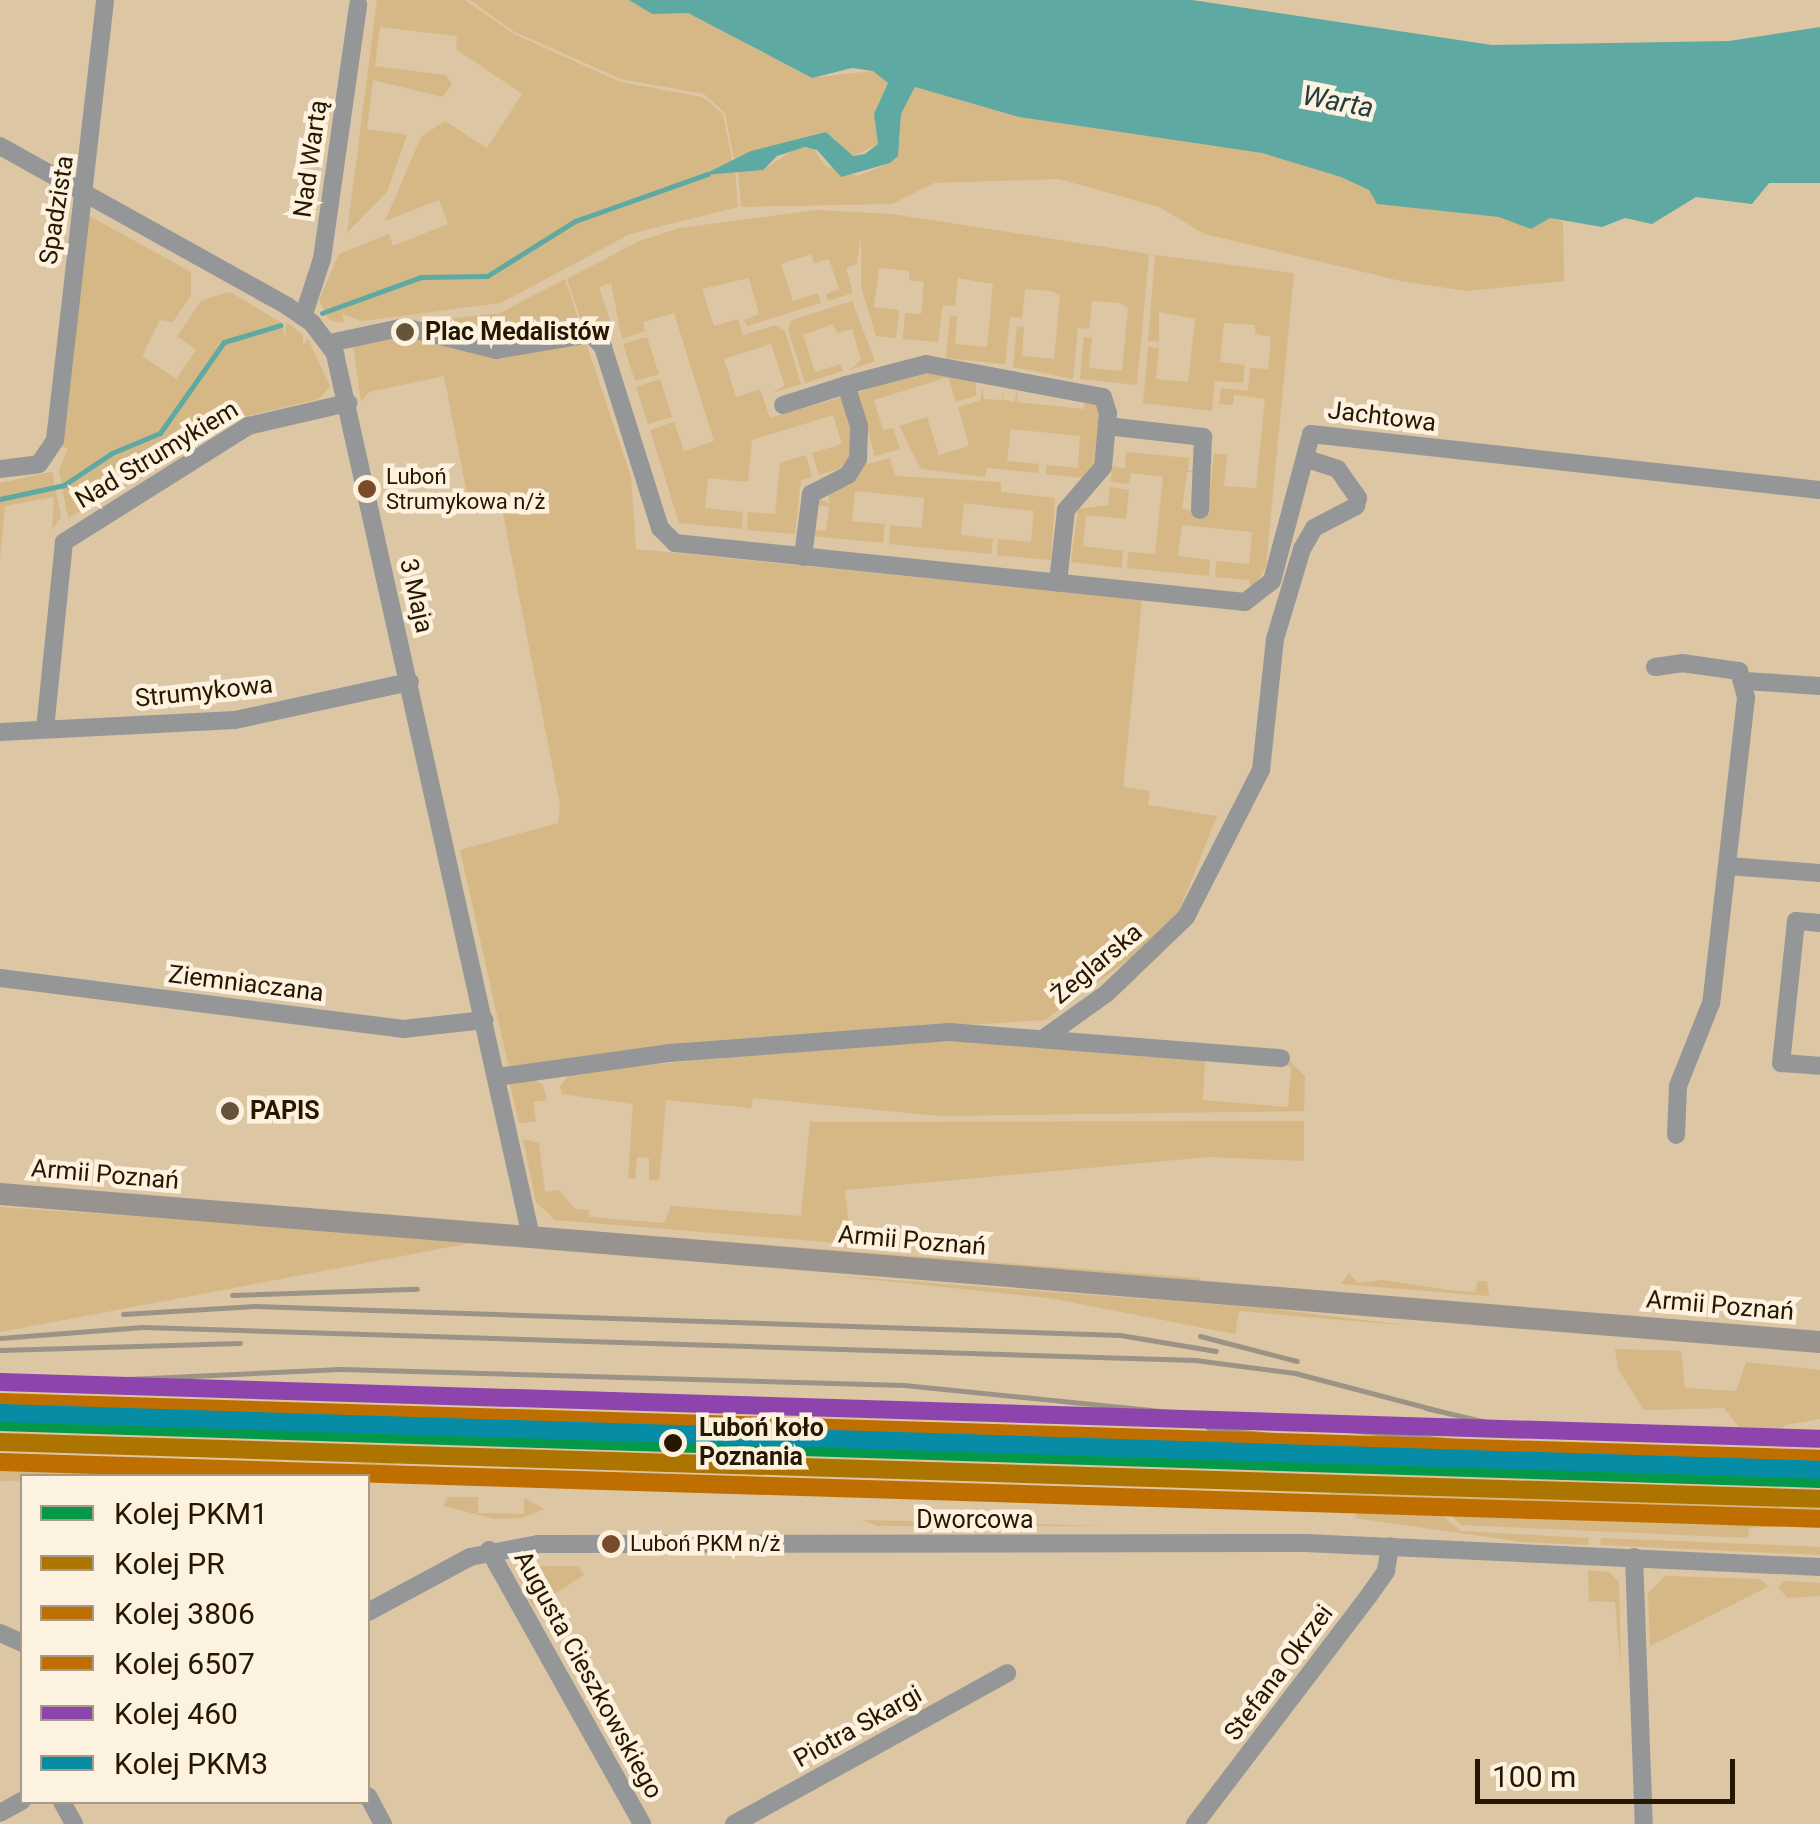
<!DOCTYPE html>
<meta charset="utf-8">
<style>
body{margin:0}
#map{position:relative;width:1820px;height:1824px;overflow:hidden;background:#dcc6a4;font-family:Roboto,sans-serif}
div>[style]{position:absolute}
[style*='--x']{left:calc(var(--x)*1px);top:calc(var(--y)*1px);width:calc(var(--w)*1px);rotate:calc(var(--a)*1deg)}
.green>*{inset:0;background:#d6b786}
.water>*{inset:0;background:#5ea9a2}
.stream>*{height:5px;margin:-2.5px;padding:0 2.5px;transform-origin:2.5px;border-radius:2.5px;background:#5ea9a2}
.minor>*{height:18px;margin:-9px;padding:0 9px;transform-origin:9px;border-radius:9px;background:#949698}
.major>*{height:22px;margin:-11px;padding:0 11px;transform-origin:11px;border-radius:11px;background:#98938e}
.rail>*{height:5px;margin:-2.5px;padding:0 2.5px;transform-origin:2.5px;border-radius:2.5px;background:#9b9385}
.rail-1>*{height:18px;margin:-9px;padding:0 9px;transform-origin:9px;border-radius:9px;background:#049849}
.rail-2>*{height:18px;margin:-9px;padding:0 9px;transform-origin:9px;border-radius:9px;background:#ae7400}
.rail-3>*{height:18px;margin:-9px;padding:0 9px;transform-origin:9px;border-radius:9px;background:#be6f00}
.rail-4>*{height:18px;margin:-9px;padding:0 9px;transform-origin:9px;border-radius:9px;background:#be6f00}
.rail-5>*{height:18px;margin:-9px;padding:0 9px;transform-origin:9px;border-radius:9px;background:#8e44ad}
.rail-6>*{height:18px;margin:-9px;padding:0 9px;transform-origin:9px;border-radius:9px;background:#078ca5}
.dots>*{width:28px;height:28px;translate:-50% -50%;box-sizing:border-box;border:5px solid #fdf1df;border-radius:50%}
span{translate:-50% -50%;white-space:nowrap;text-align:center;line-height:1.15;-webkit-text-stroke:9px #fdf1df;paint-order:stroke}
.bus-label{font-size:22px;color:#251700}
.left{translate:0 -50%;text-align:left}
.street-label{font-size:25px;color:#251700}
.poi-label{font-size:25px;color:#251700;font-weight:700}
.stop-label{font-size:25px;color:#251700;font-weight:700}
.water-label{font-size:28px;color:#233c3d;font-style:italic}
.legend{position:absolute;left:20px;top:1474px;width:350px;height:330px;box-sizing:border-box;background:#fdf1df;border:2px solid #a79a86;margin:0;padding:12px 18px;list-style:none;font-size:30px;color:#251700}
.legend li{display:flex;align-items:center;gap:20px;height:50px}
.legend b{width:50px;border:2px solid #a79a86}
.scale{position:absolute;left:1475px;top:1759px;width:260px;height:45px;box-sizing:border-box;border:5px solid #251700;border-top:0;padding-left:12px;font-size:30px;line-height:35px;white-space:nowrap;color:#251700;-webkit-text-stroke:8px #fdf1df;paint-order:stroke}
</style>
<div id="map">
<div class="green">
<i style="clip-path:polygon(377px 0,465px 0,512px 33px,620px 82px,703px 97px,723px 114px,732px 161px,708px 174px,735px 170px,738px 207px,630px 234px,501px 303px,362px 321px,342px 314px,344px 323px,329px 320px,319px 300px,339px 254px,389px 234px,393px 246px,448px 224px,439px 200px,385px 221px,421px 137px,445px 121px,487px 148px,522px 94px,456px 49px,457px 36px,380px 27px,375px 66px,445px 75px,452px 83px,443px 97px,373px 80px,367px 129px,407px 135px,387px 192px,347px 233px)"></i>
<i style="clip-path:polygon(470px 0,629px 0,652px 14px,688px 13px,811px 78px,873px 71px,888px 83px,874px 114px,878px 144px,853px 156px,826px 132px,734px 159px,725px 113px,704px 94px,621px 79px,513px 31px)"></i>
<i style="clip-path:polygon(915px 87px,1019px 117px,1262px 153px,1341px 177px,1369px 190px,1378px 204px,1499px 217px,1531px 229px,1550px 218px,1563px 222px,1564px 281px,1466px 291px,1401px 281px,1205px 234px,1159px 207px,1059px 179px,934px 183px,892px 204px,741px 207px,738px 170px,769px 166px,795px 149px,813px 147px,825px 166px,858px 176px,890px 163px,898px 156px,901px 114px)"></i>
<i style="clip-path:polygon(816px 210px,892px 214px,1149px 254px,1137px 385px,1080px 379px,1084px 337px,1092px 338px,1089px 368px,1122px 371px,1128px 308px,1119px 303px,1092px 301px,1089px 329px,1078px 328px,1073px 379px,1013px 367px,1017px 326px,1024px 327px,1022px 356px,1054px 359px,1060px 296px,1052px 291px,1025px 289px,1022px 318px,1010px 317px,1005px 364px,946px 358px,950px 315px,957px 316px,955px 344px,987px 347px,993px 284px,958px 278px,955px 306px,943px 305px,938px 342px,903px 339px,905px 313px,921px 314px,924px 282px,909px 280px,909px 271px,879px 268px,874px 307px,899px 310px,896px 338px,876px 336px,861px 287px,861px 235px,857px 264px,846px 268px,853px 293px,828px 301px,826px 294px,839px 289px,829px 259px,814px 263px,811px 254px,781px 264px,793px 301px,818px 293px,821px 303px,747px 326px,744px 320px,759px 314px,749px 278px,702px 289px,714px 326px,738px 319px,743px 335px,776px 325px,785px 331px,801px 384px,769px 394px,785px 386px,771px 344px,724px 359px,736px 397px,760px 389px,770px 418px,842px 397px,854px 431px,850px 465px,819px 475px,812px 453px,842px 444px,833px 415px,752px 440px,748px 482px,708px 478px,705px 508px,743px 512px,742px 529px,679px 523px,650px 430px,674px 422px,684px 451px,714px 441px,674px 313px,643px 322px,645px 331px,622px 339px,611px 283px,599px 287px,611px 323px,582px 323px,567px 279px,639px 241px,680px 228px)"></i>
<i style="clip-path:polygon(84px 213px,191px 272px,191px 295px,173px 322px,160px 320px,142px 356px,176px 379px,196px 350px,177px 336px,202px 300px,230px 292px,282px 323px,285px 339px,286px 322px,303px 335px,303px 345px,308px 339px,330px 386px,319px 399px,248px 416px,227px 413px,198px 431px,185px 454px,68px 518px,59px 470px,68px 448px,62px 447px)"></i>
<i style="clip-path:polygon(1155px 255px,1294px 273px,1266px 566px,1252px 593px,1249px 580px,1215px 577px,1216px 561px,1249px 564px,1252px 532px,1182px 525px,1178px 556px,1210px 560px,1209px 576px,1127px 568px,1128px 552px,1155px 554px,1163px 477px,1131px 473px,1129px 484px,1111px 482px,1112px 466px,1125px 468px,1126px 452px,1189px 458px,1188px 470px,1199px 472px,1187px 472px,1182px 509px,1208px 512px,1214px 453px,1227px 455px,1224px 486px,1256px 488px,1265px 399px,1234px 395px,1233px 405px,1219px 404px,1221px 388px,1248px 391px,1250px 368px,1268px 369px,1271px 337px,1255px 334px,1255px 325px,1224px 323px,1220px 362px,1245px 365px,1243px 383px,1215px 381px,1212px 411px,1143px 403px,1148px 347px,1159px 348px,1156px 379px,1188px 382px,1195px 319px,1159px 312px,1159px 342px,1148px 341px)"></i>
<i style="clip-path:polygon(565px 279px,580px 324px,501px 341px,429px 321px,500px 313px)"></i>
<i style="clip-path:polygon(852px 301px,875px 361px,849px 370px,861px 360px,852px 329px,837px 333px,833px 324px,803px 335px,815px 372px,841px 364px,843px 371px,805px 383px,788px 330px,792px 320px)"></i>
<i style="clip-path:polygon(398px 336px,501px 358px,586px 343px,631px 477px,636px 549px,1142px 600px,1123px 787px,1150px 791px,1148px 805px,1217px 816px,1179px 911px,1129px 959px,1045px 1020px,694px 1042px,509px 1068px,460px 850px,558px 823px,560px 805px,499px 493px,468px 499px,444px 376px,369px 392px,361px 402px,353px 346px)"></i>
<i style="clip-path:polygon(647px 337px,659px 374px,635px 381px,623px 344px)"></i>
<i style="clip-path:polygon(916px 371px,976px 380px,976px 396px,956px 402px,948px 377px,874px 400px,883px 430px,893px 428px,900px 449px,875px 456px,857px 393px)"></i>
<i style="clip-path:polygon(660px 379px,672px 417px,648px 424px,636px 387px)"></i>
<i style="clip-path:polygon(982px 386px,984px 399px,1002px 400px,1004px 389px,1003px 400px,1014px 402px,1018px 390px,1017px 402px,1084px 409px,1086px 396px,1092px 397px,1101px 410px,1091px 479px,1046px 474px,1046px 465px,1078px 468px,1080px 436px,1011px 429px,1007px 461px,1039px 464px,1038px 473px,987px 468px,985px 477px,921px 469px,899px 426px,927px 417px,939px 455px,969px 446px,958px 407px,981px 400px)"></i>
<i style="clip-path:polygon(806px 455px,812px 477px,801px 480px,795px 534px,747px 530px,748px 512px,775px 514px,780px 463px)"></i>
<i style="clip-path:polygon(890px 458px,895px 476px,1001px 482px,1001px 492px,1055px 498px,1051px 560px,997px 555px,998px 539px,1031px 542px,1034px 511px,964px 503px,961px 535px,993px 539px,991px 554px,889px 544px,890px 525px,922px 528px,924px 498px,855px 491px,852px 521px,885px 524px,883px 543px,813px 536px,814px 530px,826px 531px,829px 507px,817px 505px,818px 498px,830px 504px,827px 490px,854px 481px,864px 465px)"></i>
<i style="clip-path:polygon(52px 472px,61px 517px,52px 530px,54px 497px,5px 506px,0 560px,0 483px)"></i>
<i style="clip-path:polygon(1110px 487px,1129px 490px,1126px 519px,1086px 515px,1083px 546px,1123px 551px,1122px 568px,1071px 562px,1078px 509px,1108px 505px)"></i>
<i style="clip-path:polygon(958px 1037px,1205px 1060px,1203px 1100px,1288px 1107px,1291px 1067px,1283px 1065px,1284px 1056px,1305px 1076px,1304px 1111px,939px 1116px,753px 1098px,751px 1108px,666px 1100px,659px 1180px,649px 1180px,649px 1158px,637px 1157px,635px 1179px,628px 1178px,633px 1104px,562px 1094px,560px 1086px,572px 1072px)"></i>
<i style="clip-path:polygon(532px 1079px,543px 1085px,547px 1100px,533px 1102px,536px 1122px,519px 1123px,510px 1084px)"></i>
<i style="clip-path:polygon(1304px 1121px,1304px 1161px,1209px 1157px,845px 1190px,851px 1244px,555px 1220px,536px 1202px,523px 1139px,539px 1143px,545px 1192px,559px 1190px,575px 1209px,589px 1210px,589px 1217px,664px 1223px,671px 1206px,801px 1216px,810px 1122px)"></i>
<i style="clip-path:polygon(0 1207px,187px 1220px,471px 1243px,0 1332px)"></i>
<i style="clip-path:polygon(584px 1231px,1200px 1278px,1200px 1281px)"></i>
<i style="clip-path:polygon(1349px 1273px,1358px 1283px,1382px 1280px,1456px 1291px,1475px 1292px,1478px 1281px,1487px 1281px,1489px 1296px,1341px 1284px)"></i>
<i style="clip-path:polygon(828px 1275px,1274px 1309px,1413px 1326px,1239px 1311px,1235px 1334px,1049px 1298px)"></i>
<i style="clip-path:polygon(1615px 1349px,1681px 1351px,1685px 1388px,1736px 1391px,1746px 1362px,1820px 1370px,1820px 1419px,1785px 1425px,1770px 1443px,1744px 1434px,1724px 1408px,1644px 1410px,1618px 1369px)"></i>
<i style="clip-path:polygon(0 1454px,255px 1464px,398px 1463px,358px 1476px,0 1481px)"></i>
<i style="clip-path:polygon(1325px 1489px,1820px 1506px,1820px 1523px,1749px 1528px,1748px 1538px,1461px 1525px,1435px 1502px,1336px 1499px)"></i>
<i style="clip-path:polygon(448px 1497px,478px 1497px,478px 1513px,524px 1514px,524px 1498px,544px 1509px,522px 1518px,495px 1519px,443px 1506px)"></i>
<i style="clip-path:polygon(1360px 1506px,1433px 1508px,1461px 1531px,1589px 1538px,1588px 1545px,1523px 1542px,1355px 1518px)"></i>
<i style="clip-path:polygon(862px 1520px,1106px 1526px,878px 1526px)"></i>
<i style="clip-path:polygon(1601px 1538px,1820px 1547px,1820px 1555px,1600px 1545px)"></i>
<i style="clip-path:polygon(530px 1566px,578px 1566px,584px 1575px,533px 1607px,519px 1579px)"></i>
<i style="clip-path:polygon(1588px 1570px,1609px 1572px,1619px 1582px,1621px 1671px,1615px 1602px,1589px 1601px)"></i>
<i style="clip-path:polygon(1666px 1576px,1759px 1579px,1769px 1586px,1650px 1646px,1648px 1593px)"></i>
<i style="clip-path:polygon(1785px 1581px,1820px 1583px,1820px 1596px,1787px 1598px,1778px 1587px)"></i>
</div>
<div class="water">
<i style="clip-path:polygon(629px 0,1192px 0,1492px 45px,1729px 41px,1820px 27px,1820px 183px,1769px 183px,1752px 204px,1696px 197px,1652px 224px,1625px 218px,1602px 227px,1550px 218px,1531px 229px,1499px 217px,1377px 204px,1369px 190px,1341px 177px,1262px 153px,1019px 117px,915px 87px,901px 114px,898px 156px,890px 163px,841px 177px,817px 150px,805px 147px,777px 156px,763px 170px,703px 175px,751px 151px,826px 132px,853px 156px,865px 154px,878px 144px,874px 114px,888px 83px,873px 71px,852px 68px,812px 78px,688px 13px,652px 14px)"></i>
</div>
<div class="stream">
<i style="--x:322;--y:313;--w:105;--a:-20"></i>
<i style="--x:421;--y:277;--w:66;--a:-0.9"></i>
<i style="--x:487;--y:276;--w:104;--a:-32"></i>
<i style="--x:575;--y:221;--w:141;--a:-19.5"></i>
<i style="--x:0;--y:499;--w:66;--a:-12.3"></i>
<i style="--x:64;--y:485;--w:58;--a:-33.7"></i>
<i style="--x:112;--y:453;--w:52;--a:-22.6"></i>
<i style="--x:160;--y:433;--w:111;--a:-54.9"></i>
<i style="--x:224;--y:342;--w:59;--a:-16.6"></i>
</div>
<div class="minor">
<i style="--x:0;--y:146;--w:329;--a:29.1"></i>
<i style="--x:287;--y:306;--w:30;--a:34"></i>
<i style="--x:312;--y:323;--w:39;--a:53"></i>
<i style="--x:335;--y:354;--w:904;--a:77.48"></i>
<i style="--x:303;--y:317;--w:61;--a:-71.9"></i>
<i style="--x:322;--y:259;--w:257;--a:-81.9"></i>
<i style="--x:330;--y:343;--w:76;--a:-12.2"></i>
<i style="--x:404;--y:327;--w:95;--a:14"></i>
<i style="--x:496;--y:350;--w:96;--a:-9.6"></i>
<i style="--x:591;--y:334;--w:18;--a:47"></i>
<i style="--x:603;--y:347;--w:190;--a:72.5"></i>
<i style="--x:660;--y:528;--w:21;--a:45"></i>
<i style="--x:675;--y:543;--w:573;--a:5.91"></i>
<i style="--x:1245;--y:602;--w:34;--a:-38"></i>
<i style="--x:1272;--y:581;--w:152;--a:-75.1"></i>
<i style="--x:1311;--y:434;--w:512;--a:6.28"></i>
<i style="--x:783;--y:405;--w:66;--a:-17.6"></i>
<i style="--x:1107;--y:426;--w:97;--a:6.5"></i>
<i style="--x:1203;--y:437;--w:73;--a:92.4"></i>
<i style="--x:0;--y:469;--w:39;--a:-7"></i>
<i style="--x:39;--y:464;--w:29;--a:-56"></i>
<i style="--x:55;--y:440;--w:443;--a:-83.5"></i>
<i style="--x:803;--y:557;--w:64;--a:-82.8"></i>
<i style="--x:811;--y:494;--w:42;--a:-27.2"></i>
<i style="--x:848;--y:475;--w:19;--a:-58"></i>
<i style="--x:858;--y:459;--w:33;--a:-88"></i>
<i style="--x:859;--y:426;--w:43;--a:-107.6"></i>
<i style="--x:846;--y:385;--w:83;--a:-14.7"></i>
<i style="--x:926;--y:364;--w:180;--a:10.6"></i>
<i style="--x:1103;--y:397;--w:17;--a:73"></i>
<i style="--x:1108;--y:413;--w:54;--a:95.3"></i>
<i style="--x:1103;--y:467;--w:57;--a:130.7"></i>
<i style="--x:1066;--y:510;--w:73;--a:96.3"></i>
<i style="--x:1655;--y:667;--w:27;--a:-8"></i>
<i style="--x:1682;--y:663;--w:58;--a:8"></i>
<i style="--x:1739;--y:671;--w:28;--a:75"></i>
<i style="--x:1746;--y:698;--w:307;--a:96.5"></i>
<i style="--x:1711;--y:1003;--w:89;--a:111.7"></i>
<i style="--x:1678;--y:1086;--w:49;--a:92.3"></i>
<i style="--x:1745;--y:681;--w:75;--a:3.8"></i>
<i style="--x:45;--y:729;--w:188;--a:-84.2"></i>
<i style="--x:64;--y:542;--w:218;--a:-32.2"></i>
<i style="--x:248;--y:426;--w:103;--a:-13"></i>
<i style="--x:0;--y:732;--w:235;--a:-2.9"></i>
<i style="--x:235;--y:720;--w:179;--a:-12.3"></i>
<i style="--x:1729;--y:866;--w:91;--a:4.4"></i>
<i style="--x:1820;--y:923;--w:24;--a:-175"></i>
<i style="--x:1796;--y:921;--w:143;--a:96"></i>
<i style="--x:1781;--y:1063;--w:39;--a:4"></i>
<i style="--x:0;--y:978;--w:406;--a:7.2"></i>
<i style="--x:403;--y:1029;--w:82;--a:-6.3"></i>
<i style="--x:1044;--y:1038;--w:77;--a:-35.5"></i>
<i style="--x:1107;--y:993;--w:110;--a:-43.9"></i>
<i style="--x:1186;--y:917;--w:165;--a:-63"></i>
<i style="--x:1261;--y:770;--w:132;--a:-83.9"></i>
<i style="--x:1275;--y:639;--w:94;--a:-73.3"></i>
<i style="--x:1302;--y:549;--w:24;--a:-60"></i>
<i style="--x:1314;--y:528;--w:47;--a:-27.6"></i>
<i style="--x:1356;--y:506;--w:8;--a:-76"></i>
<i style="--x:1358;--y:498;--w:35;--a:-125"></i>
<i style="--x:1338;--y:469;--w:32;--a:-162"></i>
<i style="--x:497;--y:1077;--w:175;--a:-7.9"></i>
<i style="--x:670;--y:1053;--w:280;--a:-4.3"></i>
<i style="--x:949;--y:1032;--w:333;--a:4.5"></i>
<i style="--x:489;--y:1550;--w:314;--a:60.8"></i>
<i style="--x:1634;--y:1557;--w:267;--a:87.9"></i>
<i style="--x:368;--y:1612;--w:116;--a:-28.3"></i>
<i style="--x:470;--y:1557;--w:69;--a:-10.8"></i>
<i style="--x:538;--y:1544;--w:767;--a:-0.07"></i>
<i style="--x:1305;--y:1543;--w:516;--a:2.67"></i>
<i style="--x:0;--y:1633;--w:24;--a:24"></i>
<i style="--x:368;--y:1796;--w:32;--a:62"></i>
<i style="--x:62;--y:1802;--w:25;--a:61"></i>
<i style="--x:0;--y:1813;--w:25;--a:-29"></i>
<i style="--x:734;--y:1824;--w:312;--a:-28.9"></i>
<i style="--x:1195;--y:1824;--w:285;--a:-52.7"></i>
<i style="--x:1368;--y:1597;--w:32;--a:-55"></i>
<i style="--x:1386;--y:1571;--w:25;--a:-81"></i>
</div>
<div class="major">
<i style="--x:0;--y:1194;--w:1826;--a:4.65"></i>
</div>
<div class="rail">
<i style="--x:232;--y:1295;--w:185;--a:-1.9"></i>
<i style="--x:123;--y:1314;--w:132;--a:-3.5"></i>
<i style="--x:255;--y:1306;--w:865;--a:1.92"></i>
<i style="--x:1120;--y:1335;--w:97;--a:9.5"></i>
<i style="--x:1200;--y:1336;--w:100;--a:14.5"></i>
<i style="--x:0;--y:1338;--w:143;--a:-4.4"></i>
<i style="--x:143;--y:1327;--w:1053;--a:1.8"></i>
<i style="--x:1195;--y:1360;--w:101;--a:7.4"></i>
<i style="--x:1295;--y:1373;--w:150;--a:14.7"></i>
<i style="--x:0;--y:1350;--w:240;--a:-1.7"></i>
<i style="--x:0;--y:1385;--w:341;--a:-2.7"></i>
<i style="--x:341;--y:1369;--w:563;--a:1.63"></i>
<i style="--x:904;--y:1385;--w:585;--a:5.79"></i>
<i style="--x:1486;--y:1444;--w:335;--a:3.8"></i>
<i style="--x:265;--y:1386;--w:789;--a:1.74"></i>
<i style="--x:1426;--y:1408;--w:120;--a:13"></i>
<i style="--x:1208;--y:1428;--w:150;--a:6.5"></i>
</div>
<div class="rail-1">
<i style="--x:0;--y:1422;--w:1821;--a:1.79"></i>
</div>
<div class="rail-2">
<i style="--x:0;--y:1442;--w:1820;--a:1.79"></i>
</div>
<div class="rail-3">
<i style="--x:1;--y:1402;--w:1820;--a:1.79"></i>
</div>
<div class="rail-4">
<i style="--x:0;--y:1462;--w:1820;--a:1.79"></i>
</div>
<div class="rail-5">
<i style="--x:1;--y:1382;--w:1820;--a:1.79"></i>
</div>
<div class="rail-6">
<i style="--x:1;--y:1413;--w:1820;--a:1.79"></i>
</div>
<div class="dots">
<i style="left:405px;top:332px;background:#655439"></i>
<i style="left:367px;top:489px;background:#7a4b2a"></i>
<i style="left:230px;top:1111px;background:#655439"></i>
<i style="left:673px;top:1443px;background:#251700"></i>
<i style="left:611px;top:1544px;background:#7a4b2a"></i>
</div>
<div class="bus-label">
<span class="left" style="left:386px;top:489px">Luboń<br>Strumykowa n/ż</span>
<span class="left" style="left:630px;top:1544px">Luboń PKM n/ż</span>
</div>
<div class="street-label">
<span style="left:311px;top:159px;rotate:-82deg">Nad Wartą</span>
<span style="left:57px;top:210px;rotate:-81deg">Spadzista</span>
<span style="left:1382px;top:417px;rotate:7deg">Jachtowa</span>
<span style="left:157px;top:455px;rotate:-31deg">Nad Strumykiem</span>
<span style="left:416px;top:596px;rotate:77deg">3 Maja</span>
<span style="left:204px;top:692px;rotate:-6deg">Strumykowa</span>
<span style="left:1097px;top:964px;rotate:-40deg">Żeglarska</span>
<span style="left:246px;top:984px;rotate:7deg">Ziemniaczana</span>
<span style="left:105px;top:1175px;rotate:5deg">Armii Poznań</span>
<span style="left:912px;top:1241px;rotate:5deg">Armii Poznań</span>
<span style="left:1720px;top:1306px;rotate:5deg">Armii Poznań</span>
<span style="left:975px;top:1520px">Dworcowa</span>
<span style="left:1279px;top:1673px;rotate:-53deg">Stefana Okrzei</span>
<span style="left:588px;top:1675px;rotate:61deg">Augusta Cieszkowskiego</span>
<span style="left:858px;top:1727px;rotate:-29deg">Piotra Skargi</span>
</div>
<div class="poi-label">
<span class="left" style="left:425px;top:332px">Plac Medalistów</span>
<span class="left" style="left:250px;top:1111px">PAPIS</span>
</div>
<div class="stop-label">
<span class="left" style="left:699px;top:1443px">Luboń koło<br>Poznania</span>
</div>
<div class="water-label">
<span style="left:1338px;top:102px;rotate:11deg">Warta</span>
</div>
<ul class="legend">
<li><b style="height:12px;background:#049849"></b>Kolej PKM1</li>
<li><b style="height:12px;background:#ae7400"></b>Kolej PR</li>
<li><b style="height:12px;background:#be6f00"></b>Kolej 3806</li>
<li><b style="height:12px;background:#be6f00"></b>Kolej 6507</li>
<li><b style="height:12px;background:#8e44ad"></b>Kolej 460</li>
<li><b style="height:12px;background:#078ca5"></b>Kolej PKM3</li>
</ul>
<div class="scale">100 m</div>
</div>
